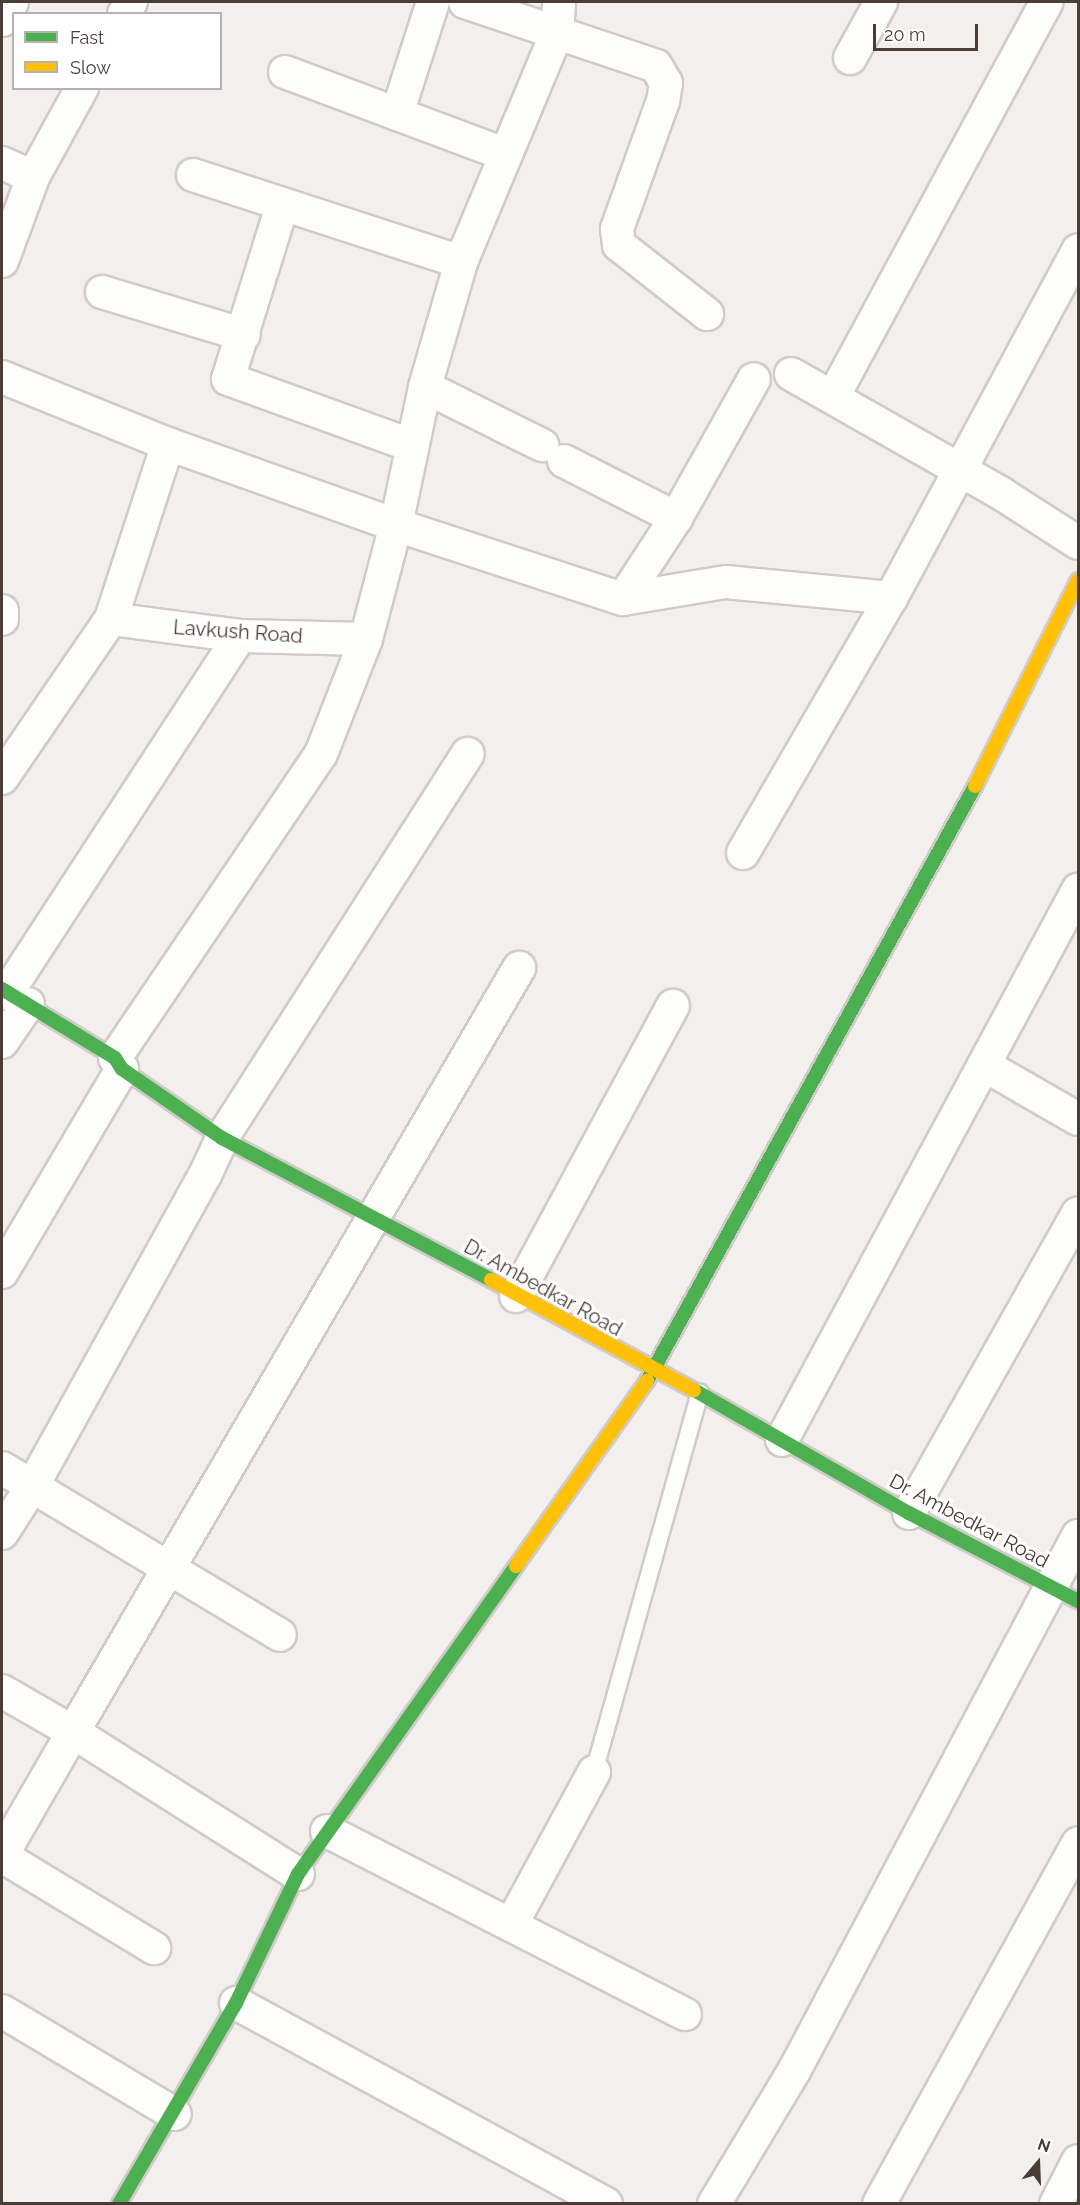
<!DOCTYPE html>
<style>
body{margin:0}
#map{position:relative;width:1080px;height:2205px;overflow:hidden;background:#f3efec;font-family:Raleway,sans-serif}
div>[style]{position:absolute}
[style*='--x']{left:calc(var(--x)*1px);top:calc(var(--y)*1px);width:calc(var(--w)*1px);rotate:calc(var(--a)*1deg)}
.roads{filter:drop-shadow(2px 0 #d0cbc8) drop-shadow(-2px 0 #d0cbc8) drop-shadow(0 2px #d0cbc8) drop-shadow(0 -2px #d0cbc8)}
.lane>*{height:16px;margin:-8px;padding:0 8px;transform-origin:8px;border-radius:8px;background:#fdfdfc}
.street>*{height:32px;margin:-16px;padding:0 16px;transform-origin:16px;border-radius:16px;background:#fdfdfc}
.fast>*{height:14px;margin:-7px;padding:0 7px;transform-origin:7px;border-radius:7px;background:#4caf50}
.slow>*{height:14px;margin:-7px;padding:0 7px;transform-origin:7px;border-radius:7px;background:#ffc107}
span{translate:-50% -50%;white-space:nowrap;text-align:center;line-height:1.15;-webkit-text-stroke:6px #fff;paint-order:stroke}
.street-label{font-size:20px;color:#4a3d37}
.frame{position:absolute;inset:0;border:3px solid #4a3d37;pointer-events:none}
.legend{position:absolute;left:12px;top:12px;width:210px;height:78px;box-sizing:border-box;background:#fff;border:2px solid #b7b1af;margin:0;padding:8px 10px;list-style:none;font-size:18px;color:#4a3d37}
.legend li{display:flex;align-items:center;gap:12px;height:30px}
.legend b{width:30px;border:2px solid #b7b1af}
.north{position:absolute;left:1008px;top:2133px;width:60px;height:60px;-webkit-text-stroke:4px #fff;paint-order:stroke;rotate:19deg;font-size:16px;font-weight:700;line-height:24px;text-align:center;color:#4a3d37}
.north::after{content:'';display:block;margin:auto;width:21px;height:27px;background:#4a3d37;clip-path:polygon(50% 0,100% 100%,50% 72%,0 100%)}
.scale{position:absolute;left:873px;top:24px;width:105px;height:27px;box-sizing:border-box;border:3px solid #4a3d37;border-top:0;padding-left:8px;font-size:18px;line-height:21px;white-space:nowrap;color:#4a3d37;-webkit-text-stroke:4px #fff;paint-order:stroke}
</style>
<div id="map">
<div class="roads">
<div class="lane">
<i style="--x:594;--y:1772;--w:394;--a:-74.4"></i>
</div>
<div class="street">
<i style="--x:465;--y:2;--w:201;--a:18.5"></i>
<i style="--x:656;--y:66;--w:20;--a:60"></i>
<i style="--x:666;--y:83;--w:18;--a:99"></i>
<i style="--x:663;--y:101;--w:136;--a:109.8"></i>
<i style="--x:617;--y:229;--w:16;--a:83"></i>
<i style="--x:619;--y:245;--w:112;--a:38.1"></i>
<i style="--x:124;--y:14;--w:14;--a:-60"></i>
<i style="--x:2;--y:20;--w:21;--a:-61"></i>
<i style="--x:850;--y:58;--w:64;--a:-61"></i>
<i style="--x:285;--y:72;--w:234;--a:20.5"></i>
<i style="--x:397;--y:114;--w:118;--a:-72.2"></i>
<i style="--x:2;--y:163;--w:34;--a:24"></i>
<i style="--x:193;--y:175;--w:282;--a:18"></i>
<i style="--x:282;--y:206;--w:181;--a:107.3"></i>
<i style="--x:228;--y:379;--w:194;--a:19.9"></i>
<i style="--x:2;--y:261;--w:90;--a:-69.7"></i>
<i style="--x:33;--y:177;--w:102;--a:-61.2"></i>
<i style="--x:102;--y:292;--w:148;--a:16.8"></i>
<i style="--x:791;--y:374;--w:243;--a:29.6"></i>
<i style="--x:1002;--y:494;--w:90;--a:32.8"></i>
<i style="--x:2;--y:377;--w:179;--a:22"></i>
<i style="--x:168;--y:444;--w:242;--a:19.6"></i>
<i style="--x:396;--y:525;--w:239;--a:18.1"></i>
<i style="--x:623;--y:599;--w:104;--a:-9.4"></i>
<i style="--x:726;--y:582;--w:166;--a:5.5"></i>
<i style="--x:425;--y:387;--w:131;--a:26.4"></i>
<i style="--x:833;--y:397;--w:449;--a:-61.6"></i>
<i style="--x:564;--y:461;--w:126;--a:27"></i>
<i style="--x:623;--y:599;--w:97;--a:-56.8"></i>
<i style="--x:676;--y:518;--w:159;--a:-60.7"></i>
<i style="--x:2;--y:611;--w:8;--a:90"></i>
<i style="--x:111;--y:619;--w:130;--a:7.5"></i>
<i style="--x:240;--y:636;--w:126;--a:1.4"></i>
<i style="--x:2;--y:778;--w:193;--a:-55.6"></i>
<i style="--x:111;--y:619;--w:184;--a:-72"></i>
<i style="--x:743;--y:853;--w:295;--a:-59.9"></i>
<i style="--x:891;--y:598;--w:395;--a:-61.7"></i>
<i style="--x:7;--y:993;--w:426;--a:-56.9"></i>
<i style="--x:2;--y:1042;--w:46;--a:-55.6"></i>
<i style="--x:115;--y:1058;--w:367;--a:-55.9"></i>
<i style="--x:321;--y:754;--w:123;--a:-68.6"></i>
<i style="--x:366;--y:639;--w:118;--a:-75.3"></i>
<i style="--x:396;--y:525;--w:141;--a:-78.1"></i>
<i style="--x:425;--y:387;--w:130;--a:-73.9"></i>
<i style="--x:461;--y:262;--w:248;--a:-67.3"></i>
<i style="--x:557;--y:33;--w:31;--a:-86"></i>
<i style="--x:984;--y:1065;--w:108;--a:29.9"></i>
<i style="--x:2;--y:1272;--w:236;--a:-59.4"></i>
<i style="--x:516;--y:1296;--w:330;--a:-61.6"></i>
<i style="--x:782;--y:1440;--w:625;--a:-61.71"></i>
<i style="--x:2;--y:1468;--w:324;--a:31"></i>
<i style="--x:909;--y:1513;--w:344;--a:-60.6"></i>
<i style="--x:2;--y:1533;--w:57;--a:-57.1"></i>
<i style="--x:33;--y:1485;--w:357;--a:-61"></i>
<i style="--x:206;--y:1173;--w:38;--a:-65"></i>
<i style="--x:222;--y:1138;--w:456;--a:-57.4"></i>
<i style="--x:2;--y:1691;--w:82;--a:30"></i>
<i style="--x:73;--y:1732;--w:885;--a:-59.72"></i>
<i style="--x:327;--y:1831;--w:402;--a:27.1"></i>
<i style="--x:2;--y:1855;--w:142;--a:-60"></i>
<i style="--x:73;--y:1732;--w:266;--a:32.3"></i>
<i style="--x:2;--y:1856;--w:178;--a:31.2"></i>
<i style="--x:511;--y:1925;--w:174;--a:-61.5"></i>
<i style="--x:236;--y:2003;--w:421;--a:28.5"></i>
<i style="--x:2;--y:2011;--w:201;--a:30.8"></i>
<i style="--x:714;--y:2204;--w:155;--a:-59"></i>
<i style="--x:794;--y:2071;--w:606;--a:-62.04"></i>
<i style="--x:879;--y:2204;--w:412;--a:-61.1"></i>
<i style="--x:1056;--y:2204;--w:48;--a:-62.9"></i>
</div>
<div class="fast">
<i style="--x:2;--y:989;--w:132;--a:31.4"></i>
<i style="--x:115;--y:1058;--w:13;--a:58"></i>
<i style="--x:122;--y:1069;--w:121;--a:34.6"></i>
<i style="--x:222;--y:1138;--w:304;--a:27.8"></i>
<i style="--x:647;--y:1381;--w:679;--a:-61.13"></i>
<i style="--x:694;--y:1390;--w:248;--a:29.8"></i>
<i style="--x:909;--y:1513;--w:191;--a:27.5"></i>
<i style="--x:119;--y:2204;--w:233;--a:-59.8"></i>
<i style="--x:236;--y:2003;--w:143;--a:-64.3"></i>
<i style="--x:298;--y:1874;--w:377;--a:-54.7"></i>
</div>
<div class="slow">
<i style="--x:975;--y:786;--w:230;--a:-63.4"></i>
<i style="--x:491;--y:1280;--w:231;--a:28.5"></i>
<i style="--x:516;--y:1566;--w:227;--a:-54.7"></i>
</div>
</div>
<div class="street-label">
<span style="left:238px;top:632px;rotate:4deg">Lavkush Road</span>
<span style="left:543px;top:1288px;rotate:29deg">Dr. Ambedkar Road</span>
<span style="left:969px;top:1521px;rotate:28deg">Dr. Ambedkar Road</span>
</div>
<div class="frame"></div>
<ul class="legend">
<li><b style="height:8px;background:#4caf50"></b>Fast</li>
<li><b style="height:8px;background:#ffc107"></b>Slow</li>
</ul>
<div class="north">N</div>
<div class="scale">20 m</div>
</div>
